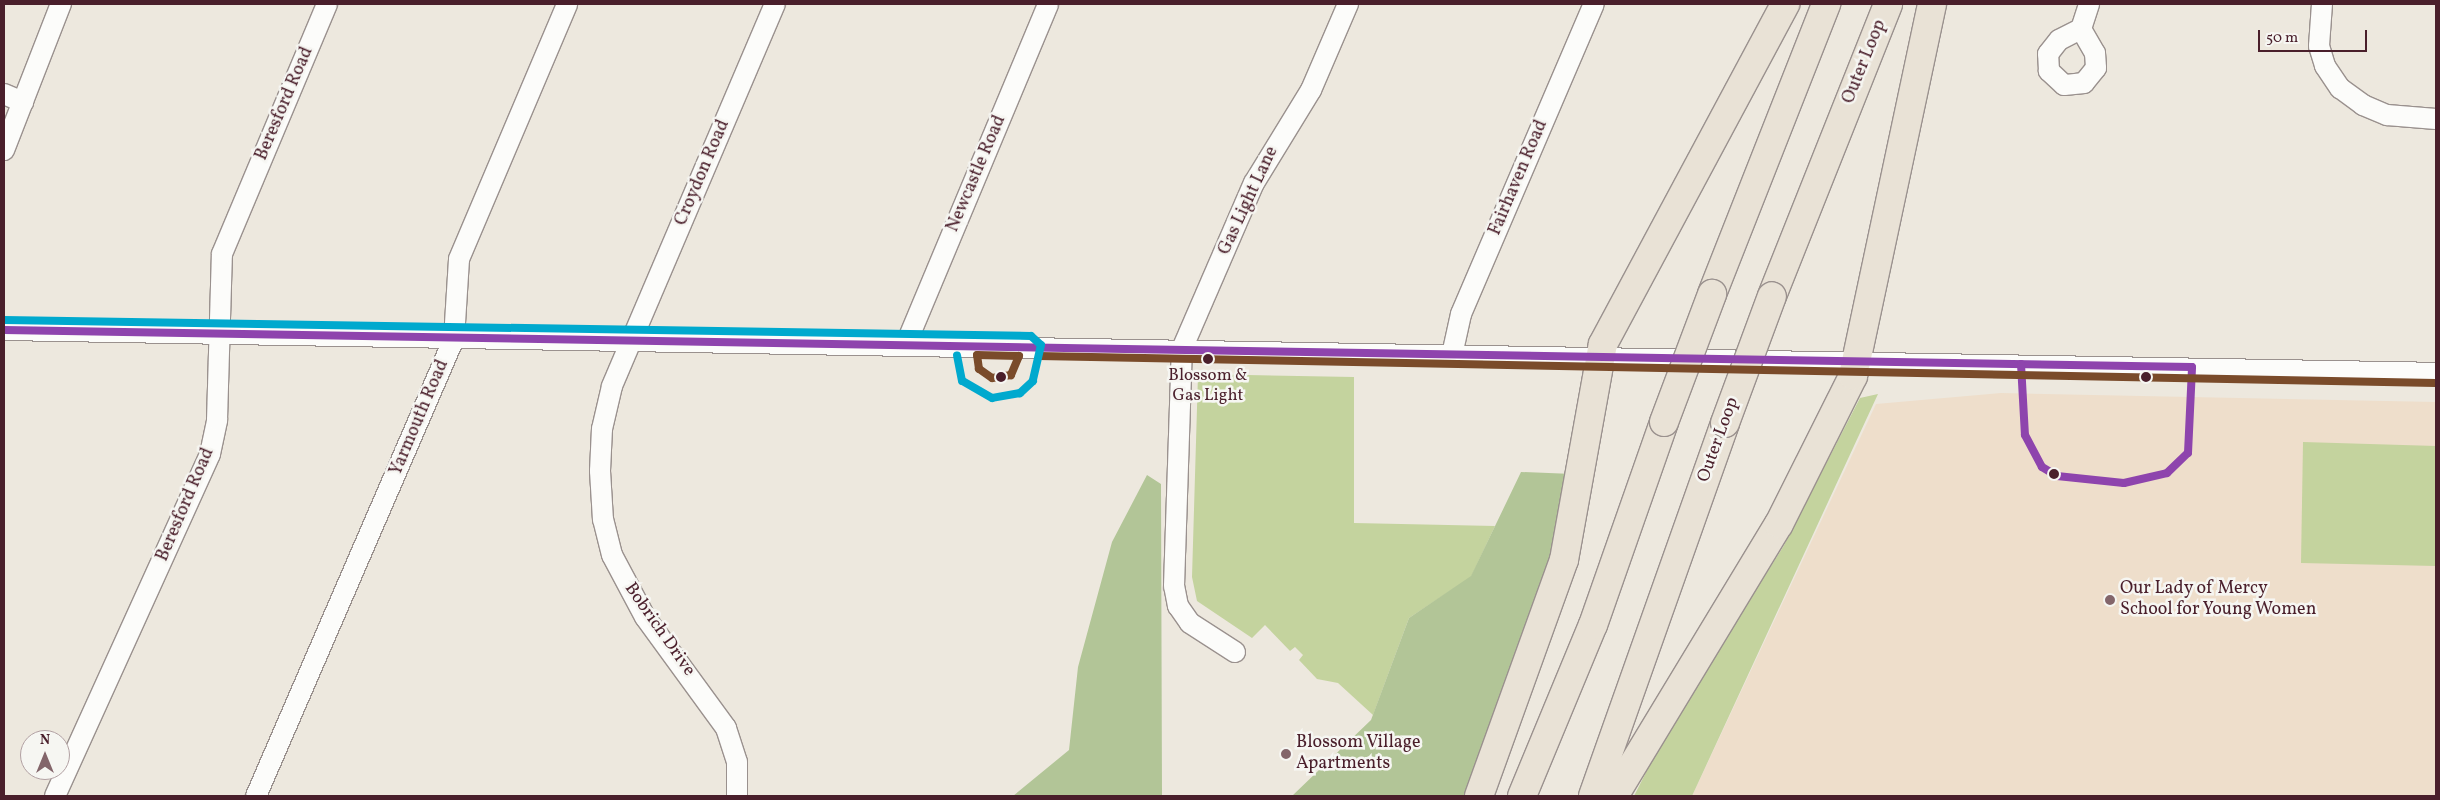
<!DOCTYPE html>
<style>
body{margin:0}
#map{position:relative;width:2440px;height:800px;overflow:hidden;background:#ede8de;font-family:Vollkorn,serif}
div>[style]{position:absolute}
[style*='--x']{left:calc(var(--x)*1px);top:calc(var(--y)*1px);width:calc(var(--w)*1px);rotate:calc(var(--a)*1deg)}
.built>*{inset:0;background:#eedecb}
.green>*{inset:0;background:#c4d39e}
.forest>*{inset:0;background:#b2c597}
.roads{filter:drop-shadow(1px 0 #9a918e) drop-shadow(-1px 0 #9a918e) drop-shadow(0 1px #9a918e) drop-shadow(0 -1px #9a918e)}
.minor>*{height:20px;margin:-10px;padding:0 10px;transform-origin:10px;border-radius:10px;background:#fcfcfa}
.highway>*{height:28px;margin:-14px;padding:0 14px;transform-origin:14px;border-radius:14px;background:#e9e2d6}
.bridges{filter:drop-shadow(1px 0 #9a918e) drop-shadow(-1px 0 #9a918e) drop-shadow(0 1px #9a918e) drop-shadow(0 -1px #9a918e)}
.highway-bridge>*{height:28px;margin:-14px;padding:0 14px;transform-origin:14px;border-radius:14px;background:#e9e2d6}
.bus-1>*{height:8px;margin:-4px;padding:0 4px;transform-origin:4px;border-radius:4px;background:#8e44ad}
.bus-2>*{height:8px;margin:-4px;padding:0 4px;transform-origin:4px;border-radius:4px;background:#7a4b2a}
.bus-3>*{height:8px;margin:-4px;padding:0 4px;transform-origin:4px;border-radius:4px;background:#00a9ce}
.dots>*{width:14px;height:14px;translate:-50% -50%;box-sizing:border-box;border:2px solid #f6f6f2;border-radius:50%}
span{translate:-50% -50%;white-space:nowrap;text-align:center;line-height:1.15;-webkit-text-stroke:5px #f6f6f2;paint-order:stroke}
.bus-label{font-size:17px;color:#4a1f2b}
.street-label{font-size:18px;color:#4a1f2b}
.poi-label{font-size:18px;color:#4a1f2b}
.left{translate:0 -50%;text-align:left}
.frame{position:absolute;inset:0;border:5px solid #4a1f2b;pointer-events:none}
.north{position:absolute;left:20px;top:730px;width:50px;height:50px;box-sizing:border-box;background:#f6f6f2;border:1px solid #b1a0a2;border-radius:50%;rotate:0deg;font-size:14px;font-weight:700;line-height:20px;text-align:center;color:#4a1f2b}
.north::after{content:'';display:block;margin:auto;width:18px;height:22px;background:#83656a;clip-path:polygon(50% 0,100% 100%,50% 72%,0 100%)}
.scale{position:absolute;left:2258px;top:30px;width:109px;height:22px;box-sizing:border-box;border:2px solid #4a1f2b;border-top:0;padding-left:6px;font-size:15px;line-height:18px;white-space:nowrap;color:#4a1f2b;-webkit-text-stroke:4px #f6f6f2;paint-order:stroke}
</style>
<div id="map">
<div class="built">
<i style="clip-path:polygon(2001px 393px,2436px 402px,2436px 796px,1692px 796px,1876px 404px)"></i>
</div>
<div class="green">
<i style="clip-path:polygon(1198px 374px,1354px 377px,1354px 523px,1495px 526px,1471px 577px,1409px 618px,1373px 715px,1338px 683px,1317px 679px,1299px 660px,1303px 655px,1295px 647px,1290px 651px,1265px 625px,1252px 638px,1197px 601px,1192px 577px)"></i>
<i style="clip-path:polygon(1878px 394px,1692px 796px,1634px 796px,1668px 729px,1783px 547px,1860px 398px)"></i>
<i style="clip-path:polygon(2303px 442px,2436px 446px,2436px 566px,2301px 563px)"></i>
</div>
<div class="forest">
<i style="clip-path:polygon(1521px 472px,1573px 474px,1565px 519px,1469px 796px,1292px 796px,1371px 720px,1409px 618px,1471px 576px)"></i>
<i style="clip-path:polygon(1147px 475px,1161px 484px,1162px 796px,1013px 796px,1069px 750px,1078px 667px,1112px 542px)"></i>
</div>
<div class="roads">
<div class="minor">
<i style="--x:2322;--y:4;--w:42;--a:94.1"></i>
<i style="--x:2319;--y:46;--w:21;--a:73"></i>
<i style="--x:2325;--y:66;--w:27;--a:56"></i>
<i style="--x:2340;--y:88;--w:29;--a:36"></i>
<i style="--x:2363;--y:105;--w:26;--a:23"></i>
<i style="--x:2387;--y:115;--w:49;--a:4.7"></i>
<i style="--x:2081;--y:29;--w:28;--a:60"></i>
<i style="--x:2095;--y:53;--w:15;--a:86"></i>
<i style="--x:2096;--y:68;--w:19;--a:129"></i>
<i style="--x:2084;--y:83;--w:20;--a:174"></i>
<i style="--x:2064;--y:85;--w:21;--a:-137"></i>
<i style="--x:2049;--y:71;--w:17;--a:-93"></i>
<i style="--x:2048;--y:54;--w:18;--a:-52"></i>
<i style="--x:2059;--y:40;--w:25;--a:-27"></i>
<i style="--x:2081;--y:29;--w:26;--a:-72"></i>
<i style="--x:4;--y:94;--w:21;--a:23"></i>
<i style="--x:4;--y:150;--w:157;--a:-68.7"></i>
<i style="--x:4;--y:330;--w:2432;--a:1.01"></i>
<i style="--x:906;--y:344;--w:368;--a:-67.3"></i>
<i style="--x:1452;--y:355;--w:42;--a:-77.6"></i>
<i style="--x:1461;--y:314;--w:337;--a:-66.8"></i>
<i style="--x:1235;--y:652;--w:54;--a:-147.2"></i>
<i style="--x:1190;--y:623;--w:21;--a:-125"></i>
<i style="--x:1178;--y:606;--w:20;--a:-101"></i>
<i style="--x:1174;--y:586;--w:237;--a:-88.1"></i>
<i style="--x:1182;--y:349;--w:181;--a:-66.6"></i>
<i style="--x:1254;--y:183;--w:109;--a:-58.5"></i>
<i style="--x:1311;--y:90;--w:94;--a:-66.7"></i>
<i style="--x:55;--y:796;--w:375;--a:-65.6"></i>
<i style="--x:210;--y:454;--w:35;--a:-78"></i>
<i style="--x:217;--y:420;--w:166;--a:-88.3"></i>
<i style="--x:222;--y:254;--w:271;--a:-67.2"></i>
<i style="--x:256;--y:796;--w:498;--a:-66.6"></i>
<i style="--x:454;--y:339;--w:80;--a:-86.4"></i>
<i style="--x:459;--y:259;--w:277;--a:-67"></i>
<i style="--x:737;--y:796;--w:34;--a:-90"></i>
<i style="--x:737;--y:762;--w:36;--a:-108"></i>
<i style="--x:726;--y:728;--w:137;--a:-126.1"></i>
<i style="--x:645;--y:617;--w:70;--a:-118"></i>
<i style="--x:612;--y:555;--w:36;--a:-104"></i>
<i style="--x:603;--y:520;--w:49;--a:-93.5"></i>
<i style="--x:600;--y:471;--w:42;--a:-87.3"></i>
<i style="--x:602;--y:429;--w:44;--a:-76.9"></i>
<i style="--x:612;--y:386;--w:415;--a:-66.9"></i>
</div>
<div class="highway">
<i style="--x:1712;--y:294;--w:312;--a:-68.5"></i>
<i style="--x:1772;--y:296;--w:314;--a:-68.3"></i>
<i style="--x:1479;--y:796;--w:251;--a:-70.2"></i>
<i style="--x:1564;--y:560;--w:219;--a:-79.8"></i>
<i style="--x:1603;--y:344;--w:386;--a:-61.8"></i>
<i style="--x:1522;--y:796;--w:185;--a:-67.5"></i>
<i style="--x:1593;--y:625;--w:215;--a:-70.7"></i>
<i style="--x:1593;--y:796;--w:396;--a:-70.5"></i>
<i style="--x:1614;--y:796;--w:318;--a:-58.8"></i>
<i style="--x:1779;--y:524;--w:165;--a:-63.4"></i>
<i style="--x:1853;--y:376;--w:380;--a:-78"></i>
</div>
</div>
<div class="bridges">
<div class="highway-bridge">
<i style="--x:1664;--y:422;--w:137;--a:-69.4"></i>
<i style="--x:1725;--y:423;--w:135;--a:-69.7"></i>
</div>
</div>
<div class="bus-1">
<i style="--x:4;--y:330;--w:2188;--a:0.97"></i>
<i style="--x:2021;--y:364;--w:71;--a:86.8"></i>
<i style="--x:2025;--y:435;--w:36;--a:62"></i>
<i style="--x:2042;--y:467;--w:17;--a:31"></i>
<i style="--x:2057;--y:476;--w:67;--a:6"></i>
<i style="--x:2124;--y:483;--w:44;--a:-13.1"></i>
<i style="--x:2167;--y:473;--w:29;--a:-44"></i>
<i style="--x:2188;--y:453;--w:86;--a:-87.3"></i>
</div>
<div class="bus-2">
<i style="--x:977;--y:355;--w:42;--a:1.4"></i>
<i style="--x:1019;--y:356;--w:21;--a:113"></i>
<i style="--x:1011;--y:375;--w:19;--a:171"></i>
<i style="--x:992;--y:378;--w:16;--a:-145"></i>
<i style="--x:979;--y:369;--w:14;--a:-98"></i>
<i style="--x:1039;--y:356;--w:1397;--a:1.11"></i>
</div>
<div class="bus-3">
<i style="--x:4;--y:320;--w:1027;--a:0.89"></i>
<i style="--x:1031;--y:336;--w:13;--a:42"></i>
<i style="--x:1041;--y:345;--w:37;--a:103"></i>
<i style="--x:1033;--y:381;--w:18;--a:137"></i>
<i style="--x:1020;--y:393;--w:28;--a:170"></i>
<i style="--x:992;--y:398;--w:34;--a:-150"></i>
<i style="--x:962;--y:381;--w:26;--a:-101"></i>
</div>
<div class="dots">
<i style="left:1208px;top:359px;background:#4a1f2b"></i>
<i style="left:1001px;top:377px;background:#4a1f2b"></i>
<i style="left:2146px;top:377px;background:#4a1f2b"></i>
<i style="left:2054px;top:474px;background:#4a1f2b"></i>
<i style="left:2110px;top:600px;background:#83656a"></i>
<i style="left:1286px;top:754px;background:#83656a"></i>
</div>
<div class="bus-label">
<span style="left:1208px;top:386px">Blossom &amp;<br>Gas Light</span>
</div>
<div class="street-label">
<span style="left:1865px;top:62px;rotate:-68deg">Outer Loop</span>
<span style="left:285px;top:104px;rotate:-67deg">Beresford Road</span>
<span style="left:703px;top:173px;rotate:-67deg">Croydon Road</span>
<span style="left:977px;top:174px;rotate:-67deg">Newcastle Road</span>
<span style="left:1519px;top:178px;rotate:-67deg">Fairhaven Road</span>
<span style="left:1249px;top:201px;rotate:-65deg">Gas Light Lane</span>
<span style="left:420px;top:418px;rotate:-67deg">Yarmouth Road</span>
<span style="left:1719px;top:440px;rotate:-70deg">Outer Loop</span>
<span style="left:186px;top:505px;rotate:-67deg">Beresford Road</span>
<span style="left:659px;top:630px;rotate:55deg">Bobrich Drive</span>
</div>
<div class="poi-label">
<span class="left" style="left:2120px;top:600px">Our Lady of Mercy<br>School for Young Women</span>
<span class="left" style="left:1296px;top:754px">Blossom Village<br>Apartments</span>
</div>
<div class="frame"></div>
<div class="north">N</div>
<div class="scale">50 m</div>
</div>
